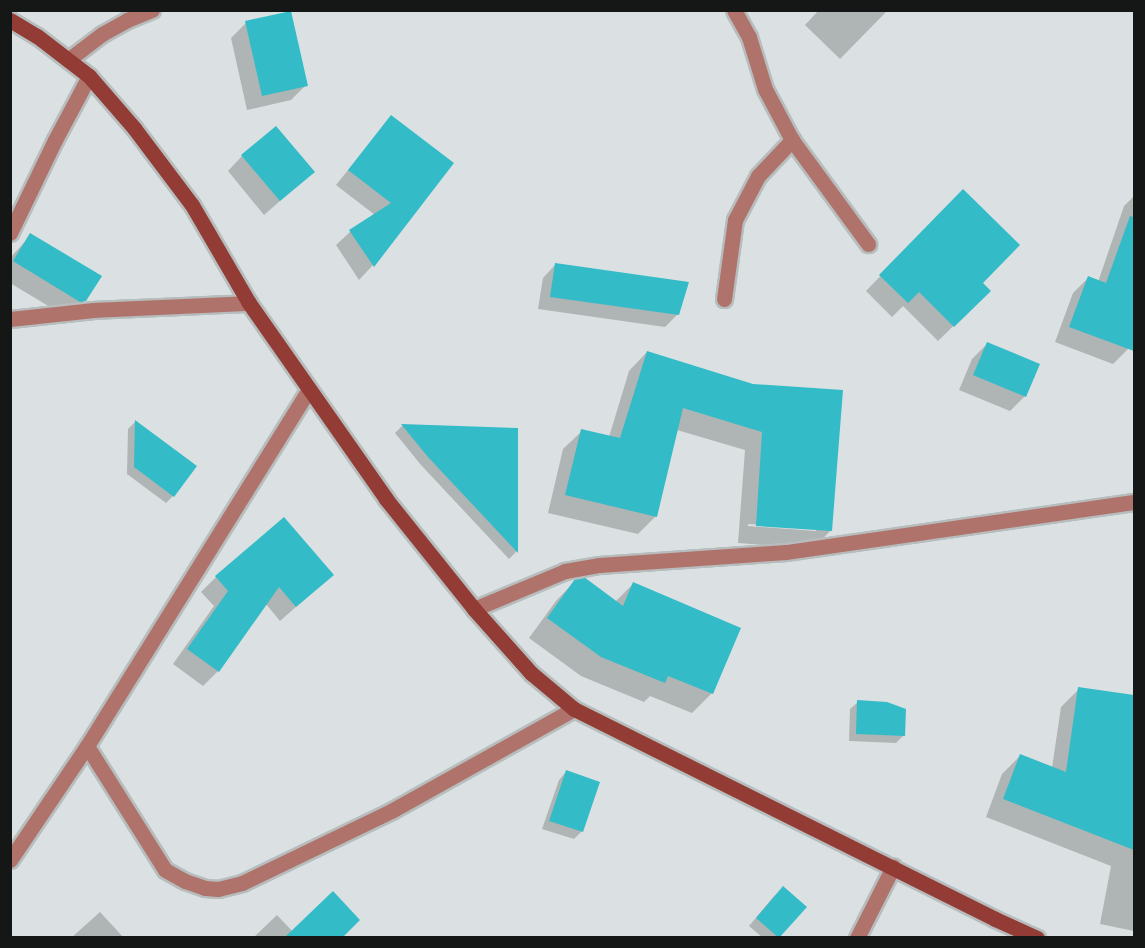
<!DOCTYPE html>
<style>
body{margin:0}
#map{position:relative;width:1145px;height:948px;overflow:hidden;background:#dbe1e2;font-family:"IBM Plex Serif",serif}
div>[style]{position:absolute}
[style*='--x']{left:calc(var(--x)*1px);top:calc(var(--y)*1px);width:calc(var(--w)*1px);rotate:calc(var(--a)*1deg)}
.shadow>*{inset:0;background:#0003}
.building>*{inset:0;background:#33bbc7}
.roads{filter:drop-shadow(2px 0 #b7bdbd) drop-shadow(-2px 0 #b7bdbd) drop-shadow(0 2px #b7bdbd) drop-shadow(0 -2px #b7bdbd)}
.street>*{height:15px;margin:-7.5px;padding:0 7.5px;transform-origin:7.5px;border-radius:7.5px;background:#b0736c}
.secondary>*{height:15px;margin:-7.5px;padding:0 7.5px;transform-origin:7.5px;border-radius:7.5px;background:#923c35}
span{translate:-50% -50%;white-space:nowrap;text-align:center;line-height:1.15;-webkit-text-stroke:4.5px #dbe1e2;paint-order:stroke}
.frame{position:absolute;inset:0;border:12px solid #151717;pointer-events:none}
</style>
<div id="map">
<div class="shadow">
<i style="clip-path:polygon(819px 10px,888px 10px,840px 59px,805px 25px)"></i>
<i style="clip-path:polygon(246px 23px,306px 85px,291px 100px,247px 110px,231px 38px)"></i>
<i style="clip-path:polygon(391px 117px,452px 163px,372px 266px,359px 280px,336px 245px,350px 232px,375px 215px,336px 185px)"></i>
<i style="clip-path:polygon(242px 156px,313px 172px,264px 215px,228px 171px)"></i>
<i style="clip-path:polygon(1134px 196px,1134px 331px,1128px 349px,1113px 364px,1055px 342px,1073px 293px,1088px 278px,1098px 282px,1124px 206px)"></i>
<i style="clip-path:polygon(948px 206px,981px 283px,989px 291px,938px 341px,903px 306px,892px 317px,866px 291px)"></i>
<i style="clip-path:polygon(31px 235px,85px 300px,70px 316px,65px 316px,10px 283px,10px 258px)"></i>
<i style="clip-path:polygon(555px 265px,678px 314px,665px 327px,538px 309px,543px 278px)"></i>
<i style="clip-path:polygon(987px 344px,1025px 396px,1010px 411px,959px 390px,972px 359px)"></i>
<i style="clip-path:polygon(evenodd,647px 352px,753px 385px,831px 530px,813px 549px,738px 543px,745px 450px,677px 430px,656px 516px,638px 534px,548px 513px,563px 449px,582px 431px,609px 437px,629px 371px,647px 352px,748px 524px,816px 528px,816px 531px,748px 526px,748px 524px)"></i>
<i style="clip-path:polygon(135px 422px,173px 496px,166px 503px,127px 474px,128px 429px)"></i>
<i style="clip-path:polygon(402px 426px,516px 429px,516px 552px,509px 559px,421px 465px,395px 433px)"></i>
<i style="clip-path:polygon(332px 575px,280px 621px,266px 604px,218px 671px,203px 686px,173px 664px,214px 606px,201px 592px,216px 577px)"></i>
<i style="clip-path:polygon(576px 580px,615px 602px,633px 584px,712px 693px,692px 713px,650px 696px,644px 702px,581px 676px,529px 638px,556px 601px)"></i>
<i style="clip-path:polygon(1079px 689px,1119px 709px,1134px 712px,1134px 931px,1100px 924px,1111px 866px,986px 817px,1002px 774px,1020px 756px,1052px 768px,1061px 707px)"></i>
<i style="clip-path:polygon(858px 702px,904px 735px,896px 743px,849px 741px,850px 709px)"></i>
<i style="clip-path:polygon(566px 772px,598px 783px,581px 832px,574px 839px,542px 829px,559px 780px)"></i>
<i style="clip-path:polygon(775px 895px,779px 938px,763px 938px,749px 926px)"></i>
<i style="clip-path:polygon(100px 912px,124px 938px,71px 938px)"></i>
<i style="clip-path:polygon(277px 915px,293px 932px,340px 938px,253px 938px)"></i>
</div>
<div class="building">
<i style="clip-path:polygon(291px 11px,308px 86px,262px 96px,245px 21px)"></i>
<i style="clip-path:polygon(391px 115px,454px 163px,374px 267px,349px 230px,391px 203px,348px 170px)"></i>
<i style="clip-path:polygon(276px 126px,315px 172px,280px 201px,241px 155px)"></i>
<i style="clip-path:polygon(963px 189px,1020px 245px,983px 283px,991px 291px,954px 327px,919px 292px,908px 303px,879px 275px)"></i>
<i style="clip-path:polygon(1130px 216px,1134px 217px,1134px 351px,1069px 327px,1088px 276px,1106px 283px)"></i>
<i style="clip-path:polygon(30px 233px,102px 276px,86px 301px,80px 302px,13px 261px)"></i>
<i style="clip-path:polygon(555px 263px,689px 282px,679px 315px,550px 297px)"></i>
<i style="clip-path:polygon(987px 342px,1040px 364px,1026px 397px,973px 375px)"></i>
<i style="clip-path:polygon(647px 351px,753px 384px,843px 390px,832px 531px,756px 526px,762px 432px,683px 408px,657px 517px,565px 495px,581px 429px,620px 438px)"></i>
<i style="clip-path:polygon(135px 420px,197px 466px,174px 497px,134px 467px)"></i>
<i style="clip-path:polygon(401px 424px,518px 428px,518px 553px,428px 457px)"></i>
<i style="clip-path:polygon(284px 517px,334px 575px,296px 607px,279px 587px,219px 672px,187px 649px,228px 591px,215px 576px)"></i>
<i style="clip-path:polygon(584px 577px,623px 606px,633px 582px,741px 628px,713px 694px,668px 676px,665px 683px,601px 657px,547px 618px,575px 579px)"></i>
<i style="clip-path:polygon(1078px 687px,1134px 695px,1134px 850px,1003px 799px,1020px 754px,1066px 772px)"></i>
<i style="clip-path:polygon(857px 700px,887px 702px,906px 709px,905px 736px,856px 734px)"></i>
<i style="clip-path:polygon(566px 770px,600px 782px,583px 832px,549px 821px)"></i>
<i style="clip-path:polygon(783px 886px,807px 907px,779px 938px,756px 918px)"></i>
<i style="clip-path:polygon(333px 891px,360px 920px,342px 938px,284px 938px)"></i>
</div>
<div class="roads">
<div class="street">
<i style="--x:734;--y:10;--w:31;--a:61"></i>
<i style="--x:749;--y:37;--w:54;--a:72.9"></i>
<i style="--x:765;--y:89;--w:58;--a:62.1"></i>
<i style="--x:792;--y:140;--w:129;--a:53.8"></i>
<i style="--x:68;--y:60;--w:43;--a:-37.4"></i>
<i style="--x:102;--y:34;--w:29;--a:-29"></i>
<i style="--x:127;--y:20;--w:27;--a:-22"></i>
<i style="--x:10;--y:233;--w:103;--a:-64.2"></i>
<i style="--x:55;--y:140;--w:72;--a:-62"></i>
<i style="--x:724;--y:299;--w:80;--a:-82.1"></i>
<i style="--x:735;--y:220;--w:50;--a:-62.4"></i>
<i style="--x:758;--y:176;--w:50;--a:-46.6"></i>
<i style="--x:10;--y:319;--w:84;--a:-6.1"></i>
<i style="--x:94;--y:310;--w:155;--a:-2.6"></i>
<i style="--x:474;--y:609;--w:99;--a:-22.7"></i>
<i style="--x:565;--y:571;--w:35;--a:-10"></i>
<i style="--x:599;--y:565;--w:187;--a:-4"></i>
<i style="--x:786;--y:552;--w:352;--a:-8.2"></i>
<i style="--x:87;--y:746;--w:146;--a:57.8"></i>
<i style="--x:165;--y:870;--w:23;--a:29"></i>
<i style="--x:185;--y:881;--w:21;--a:19"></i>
<i style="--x:205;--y:888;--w:13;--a:4"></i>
<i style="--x:218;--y:889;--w:25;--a:-14"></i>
<i style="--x:242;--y:883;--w:168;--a:-25.8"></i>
<i style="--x:393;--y:810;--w:207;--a:-29.2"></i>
<i style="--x:10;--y:860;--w:138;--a:-56"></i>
<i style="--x:87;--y:746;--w:420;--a:-58.1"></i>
<i style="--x:857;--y:938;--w:80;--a:-63.1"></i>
</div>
<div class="secondary">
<i style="--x:10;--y:20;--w:31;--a:31"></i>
<i style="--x:37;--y:36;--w:66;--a:37.6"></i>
<i style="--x:89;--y:76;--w:69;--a:49.1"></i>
<i style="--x:134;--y:128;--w:96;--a:53"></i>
<i style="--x:192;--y:205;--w:113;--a:59.8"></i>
<i style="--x:249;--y:303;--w:239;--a:55"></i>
<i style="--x:386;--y:499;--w:141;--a:51.3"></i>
<i style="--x:474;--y:609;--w:86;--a:48.3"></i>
<i style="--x:531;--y:673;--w:56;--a:39.9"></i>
<i style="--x:574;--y:709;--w:470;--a:26.5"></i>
<i style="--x:995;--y:919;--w:46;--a:24.3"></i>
</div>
</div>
<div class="frame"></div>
</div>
